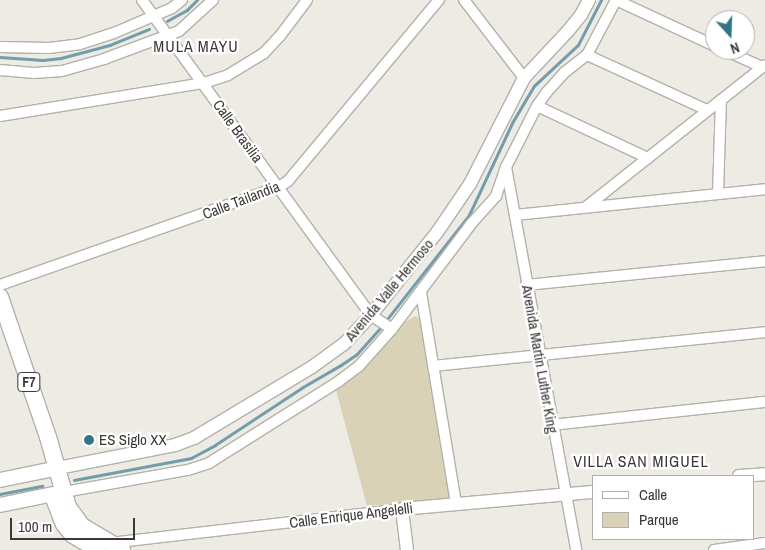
<!DOCTYPE html>
<style>
body{margin:0}
#map{position:relative;width:765px;height:550px;overflow:hidden;background:#edebe4;font-family:"Archivo Narrow",sans-serif}
div>[style]{position:absolute}
[style*='--x']{left:calc(var(--x)*1px);top:calc(var(--y)*1px);width:calc(var(--w)*1px);rotate:calc(var(--a)*1deg)}
.green>*{inset:0;background:#dad2b6}
.stream>*{height:2.5px;margin:-1.25px;padding:0 1.25px;transform-origin:1.25px;border-radius:1.25px;background:#739daa}
.roads{filter:drop-shadow(1px 0 #b2b1aa) drop-shadow(-1px 0 #b2b1aa) drop-shadow(0 1px #b2b1aa) drop-shadow(0 -1px #b2b1aa)}
.minor>*{height:10px;margin:-5px;padding:0 5px;transform-origin:5px;border-radius:5px;background:#fff}
.tertiary>*{height:12px;margin:-6px;padding:0 6px;transform-origin:6px;border-radius:6px;background:#fff}
.secondary>*{height:14px;margin:-7px;padding:0 7px;transform-origin:7px;border-radius:7px;background:#fff}
.trunk>*{height:16px;margin:-8px;padding:0 8px;transform-origin:8px;border-radius:8px;background:#fff}
.dots>*{width:14px;height:14px;translate:-50% -50%;box-sizing:border-box;border:2px solid #fff;border-radius:50%}
span{translate:-50% -50%;white-space:nowrap;text-align:center;line-height:1.15;-webkit-text-stroke:4.5px #fff;paint-order:stroke}
.shield-label span{padding:1px 4px;background:#fff;border:1px solid;border-radius:4px;-webkit-text-stroke-width:0}
.shield-label{font-size:14px;color:#393836;font-weight:700}
.street-label{font-size:15px;color:#393836}
.poi-label{font-size:15px;color:#393836}
.left{translate:0 -50%;text-align:left}
.neighbourhood-label{font-size:16px;color:#393836;letter-spacing:1px}
.legend{position:absolute;left:592px;top:475px;width:162px;height:65px;box-sizing:border-box;background:#fff;border:1px solid #b0afaf;margin:0;padding:6px 9px;list-style:none;font-size:15px;color:#393836}
.legend li{display:flex;align-items:center;gap:10px;height:25px}
.legend b{width:25px;border:1px solid #b0afaf}
.north{position:absolute;left:705px;top:10px;width:50px;height:50px;box-sizing:border-box;background:#fff;border:1px solid #b0afaf;border-radius:50%;rotate:160deg;font-size:14px;font-weight:700;line-height:20px;text-align:center;color:#393836}
.north::after{content:'';display:block;margin:auto;width:18px;height:22px;background:#337587;clip-path:polygon(50% 0,100% 100%,50% 72%,0 100%)}
.scale{position:absolute;left:10px;top:518px;width:125px;height:22px;box-sizing:border-box;border:2px solid #393836;border-top:0;padding-left:6px;font-size:15px;line-height:18px;white-space:nowrap;color:#393836;-webkit-text-stroke:4px #fff;paint-order:stroke}
</style>
<div id="map">
<div class="green">
<i style="clip-path:polygon(415px 316px,423px 320px,452px 497px,446px 500px,367px 506px,336px 390px,371px 361px,405px 322px)"></i>
</div>
<div class="stream">
<i style="--x:167;--y:21;--w:23;--a:-29"></i>
<i style="--x:187;--y:10;--w:14;--a:-45"></i>
<i style="--x:0;--y:57;--w:43;--a:4"></i>
<i style="--x:43;--y:60;--w:18;--a:-6"></i>
<i style="--x:61;--y:58;--w:51;--a:-14.9"></i>
<i style="--x:110;--y:45;--w:42;--a:-22.3"></i>
<i style="--x:388;--y:318;--w:131;--a:-51.8"></i>
<i style="--x:469;--y:215;--w:102;--a:-64.9"></i>
<i style="--x:512;--y:123;--w:43;--a:-59.3"></i>
<i style="--x:534;--y:86;--w:60;--a:-43"></i>
<i style="--x:578;--y:45;--w:51;--a:-62.9"></i>
<i style="--x:74;--y:480;--w:119;--a:-10.6"></i>
<i style="--x:191;--y:458;--w:27;--a:-28"></i>
<i style="--x:215;--y:445;--w:105;--a:-33.4"></i>
<i style="--x:303;--y:387;--w:44;--a:-30.1"></i>
<i style="--x:341;--y:365;--w:18;--a:-34"></i>
<i style="--x:356;--y:355;--w:36;--a:-48"></i>
<i style="--x:0;--y:494;--w:43;--a:-10.8"></i>
</div>
<div class="roads">
<div class="minor">
<i style="--x:142;--y:0;--w:389;--a:54"></i>
<i style="--x:371;--y:315;--w:25;--a:34"></i>
<i style="--x:464;--y:0;--w:98;--a:52.4"></i>
<i style="--x:616;--y:0;--w:109;--a:24.9"></i>
<i style="--x:0;--y:47;--w:49;--a:1.2"></i>
<i style="--x:49;--y:48;--w:31;--a:-7"></i>
<i style="--x:80;--y:44;--w:36;--a:-18"></i>
<i style="--x:114;--y:33;--w:63;--a:-23.3"></i>
<i style="--x:172;--y:8;--w:13;--a:-39"></i>
<i style="--x:724;--y:50;--w:42;--a:24.1"></i>
<i style="--x:587;--y:55;--w:132;--a:24.6"></i>
<i style="--x:0;--y:70;--w:34;--a:5"></i>
<i style="--x:34;--y:73;--w:28;--a:-4"></i>
<i style="--x:62;--y:71;--w:44;--a:-15.9"></i>
<i style="--x:104;--y:59;--w:80;--a:-20.5"></i>
<i style="--x:179;--y:31;--w:46;--a:-42.4"></i>
<i style="--x:537;--y:106;--w:123;--a:25.1"></i>
<i style="--x:0;--y:116;--w:207;--a:-9.2"></i>
<i style="--x:204;--y:83;--w:25;--a:-18"></i>
<i style="--x:228;--y:75;--w:42;--a:-31.4"></i>
<i style="--x:264;--y:53;--w:23;--a:-47"></i>
<i style="--x:280;--y:36;--w:45;--a:-53.1"></i>
<i style="--x:506;--y:167;--w:389;--a:79.6"></i>
<i style="--x:718;--y:194;--w:94;--a:-88.2"></i>
<i style="--x:586;--y:207;--w:228;--a:-38.4"></i>
<i style="--x:515;--y:215;--w:251;--a:-5.9"></i>
<i style="--x:0;--y:285;--w:296;--a:-19.4"></i>
<i style="--x:279;--y:187;--w:11;--a:-34"></i>
<i style="--x:288;--y:181;--w:236;--a:-50.2"></i>
<i style="--x:526;--y:285;--w:240;--a:-5.7"></i>
<i style="--x:421;--y:292;--w:215;--a:80.6"></i>
<i style="--x:433;--y:366;--w:334;--a:-5.8"></i>
<i style="--x:552;--y:425;--w:214;--a:-6.2"></i>
<i style="--x:64;--y:492;--w:126;--a:-10.1"></i>
<i style="--x:188;--y:470;--w:22;--a:-18"></i>
<i style="--x:209;--y:463;--w:154;--a:-32.2"></i>
<i style="--x:339;--y:381;--w:25;--a:-37"></i>
<i style="--x:359;--y:366;--w:50;--a:-48.3"></i>
<i style="--x:392;--y:329;--w:131;--a:-53"></i>
<i style="--x:471;--y:224;--w:38;--a:-48"></i>
<i style="--x:496;--y:196;--w:31;--a:-71"></i>
<i style="--x:506;--y:167;--w:68;--a:-63.1"></i>
<i style="--x:537;--y:106;--w:16;--a:-55"></i>
<i style="--x:546;--y:93;--w:28;--a:-48"></i>
<i style="--x:565;--y:72;--w:28;--a:-38"></i>
<i style="--x:587;--y:55;--w:62;--a:-62.2"></i>
<i style="--x:110;--y:543;--w:294;--a:-6.6"></i>
<i style="--x:714;--y:550;--w:51;--a:-7.8"></i>
</div>
<div class="tertiary">
<i style="--x:58;--y:468;--w:119;--a:-11.1"></i>
<i style="--x:175;--y:445;--w:20;--a:-20"></i>
<i style="--x:194;--y:438;--w:138;--a:-31"></i>
<i style="--x:312;--y:367;--w:39;--a:-36"></i>
<i style="--x:344;--y:344;--w:40;--a:-47"></i>
<i style="--x:371;--y:315;--w:107;--a:-51.4"></i>
<i style="--x:438;--y:231;--w:57;--a:-55.8"></i>
<i style="--x:470;--y:184;--w:119;--a:-63"></i>
<i style="--x:524;--y:78;--w:64;--a:-46.9"></i>
<i style="--x:568;--y:31;--w:21;--a:-51"></i>
<i style="--x:581;--y:15;--w:17;--a:-62"></i>
<i style="--x:739;--y:476;--w:26;--a:-4"></i>
<i style="--x:407;--y:550;--w:41;--a:-97"></i>
<i style="--x:402;--y:509;--w:193;--a:-5.1"></i>
</div>
<div class="secondary">
<i style="--x:0;--y:480;--w:59;--a:-11.7"></i>
<i style="--x:0;--y:505;--w:64;--a:-11.7"></i>
</div>
<div class="trunk">
<i style="--x:0;--y:297;--w:148;--a:71.1"></i>
<i style="--x:48;--y:437;--w:73;--a:74.1"></i>
<i style="--x:68;--y:507;--w:24;--a:54"></i>
<i style="--x:82;--y:526;--w:47;--a:31"></i>
<i style="--x:53;--y:496;--w:30;--a:69"></i>
<i style="--x:64;--y:524;--w:14;--a:51"></i>
<i style="--x:73;--y:535;--w:29;--a:31"></i>
</div>
</div>
<div class="dots">
<i style="left:89px;top:440px;background:#337587"></i>
</div>
<div class="shield-label">
<span style="left:29px;top:382px">F7</span>
</div>
<div class="street-label">
<span style="left:238px;top:131px;rotate:54deg">Calle Brasilia</span>
<span style="left:241px;top:200px;rotate:-21deg">Calle Tailandia</span>
<span style="left:389px;top:290px;rotate:-50deg">Avenida Valle Hermoso</span>
<span style="left:540px;top:359px;rotate:80deg">Avenida Martin Luther King</span>
<span style="left:351px;top:515px;rotate:-7deg">Calle Enrique Angelelli</span>
</div>
<div class="poi-label">
<span class="left" style="left:99px;top:440px">ES Siglo XX</span>
</div>
<div class="neighbourhood-label">
<span style="left:196px;top:46px">MULA MAYU</span>
<span style="left:641px;top:461px">VILLA SAN MIGUEL</span>
</div>
<ul class="legend">
<li><b style="height:6px;background:#fff"></b>Calle</li>
<li><b style="height:14px;background:#dad2b6"></b>Parque</li>
</ul>
<div class="north">N</div>
<div class="scale">100 m</div>
</div>
